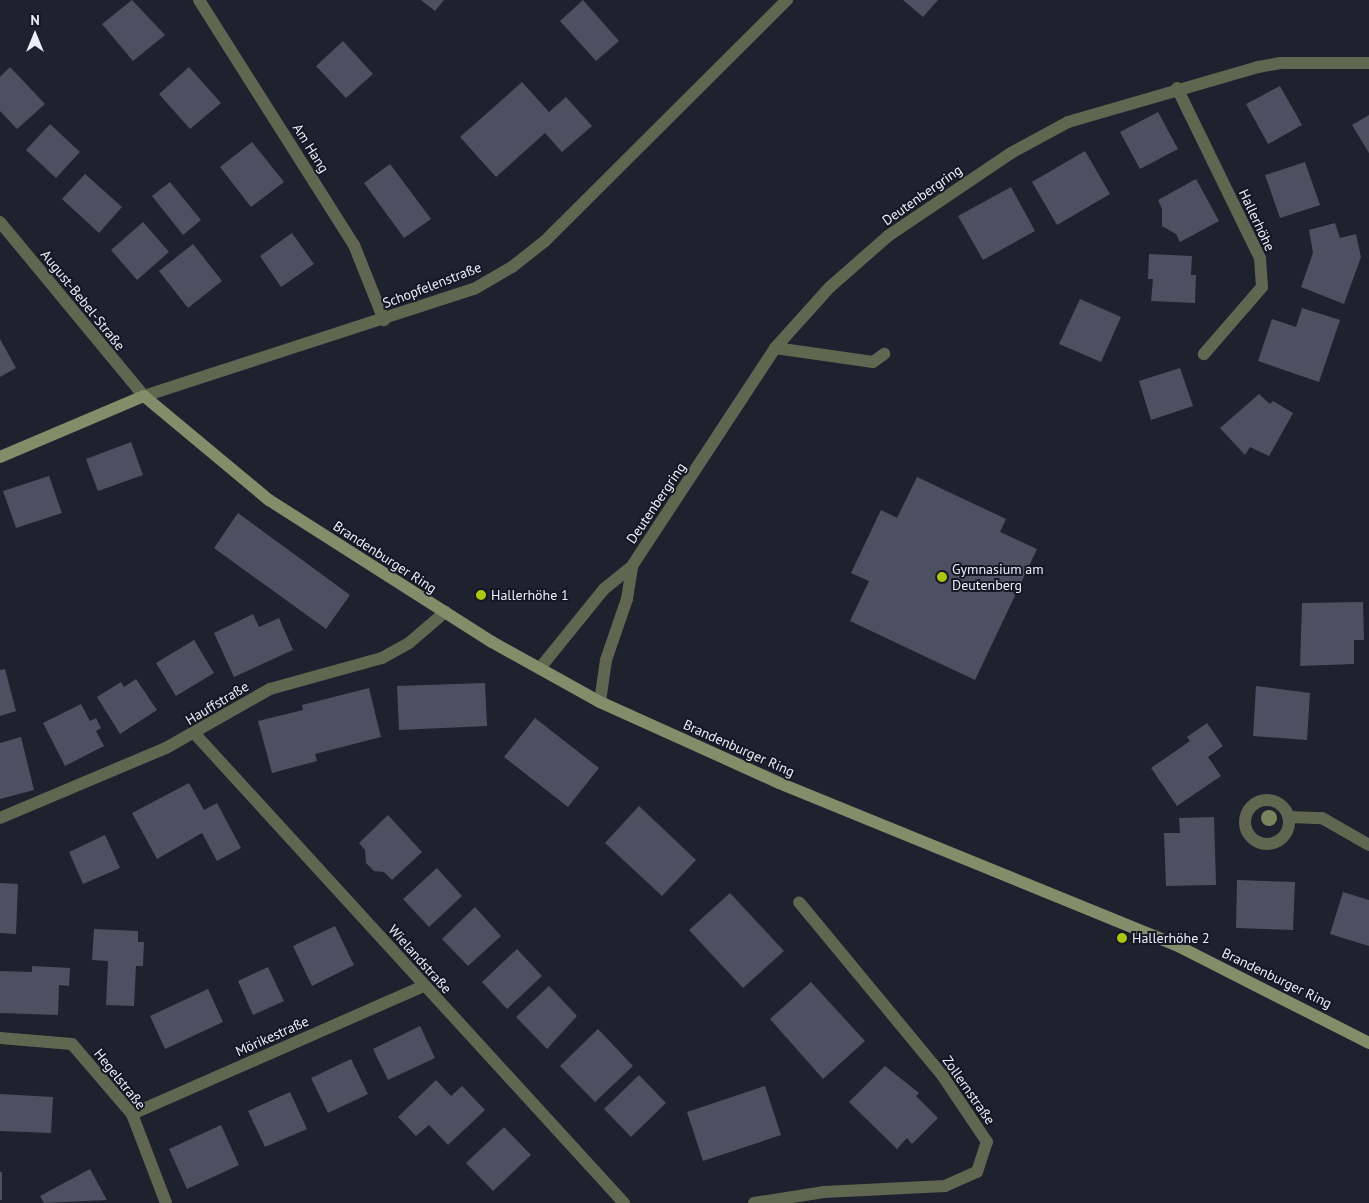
<!DOCTYPE html>
<meta charset="utf-8">
<style>
body{margin:0}
#map{position:relative;width:1369px;height:1203px;overflow:hidden;background:#1e212e;font-family:"PT Sans",sans-serif}
div>[style]{position:absolute}
[style*='--x']{left:calc(var(--x)*1px);top:calc(var(--y)*1px);width:calc(var(--w)*1px);rotate:calc(var(--a)*1deg)}
.building>*{inset:0;background:#4d5060}
.lane>*{height:12px;margin:-6px;padding:0 6px;transform-origin:6px;border-radius:6px;background:#606650}
.street>*{height:12px;margin:-6px;padding:0 6px;transform-origin:6px;border-radius:6px;background:#606650}
.street>.ring{margin:-6px;padding:0;box-sizing:content-box;background:none;border:12px solid #606650;border-radius:50%}
.secondary>*{height:12px;margin:-6px;padding:0 6px;transform-origin:6px;border-radius:6px;background:#848c69}
.trees>*{width:16px;height:16px;margin:-8px;border-radius:50%;background:#79845d}
.dots>*{width:14px;height:14px;translate:-50% -50%;box-sizing:border-box;border:2px solid #151724;border-radius:50%}
span{translate:-50% -50%;white-space:nowrap;text-align:center;line-height:1.15;-webkit-text-stroke:4px #151724;paint-order:stroke}
.street-label{font-size:14px;color:#eceef8}
.poi-label{font-size:14px;color:#eceef8}
.left{translate:0 -50%;text-align:left}
.north{position:absolute;left:10px;top:10px;width:50px;height:50px;-webkit-text-stroke:4px #151724;paint-order:stroke;rotate:0deg;font-size:14px;font-weight:700;line-height:20px;text-align:center;color:#eceef8}
.north::after{content:'';display:block;margin:auto;width:18px;height:22px;background:#eceef8;clip-path:polygon(50% 0,100% 100%,50% 72%,0 100%)}
</style>
<div id="map">
<div class="building">
<i style="clip-path:polygon(132px 0,165px 35px,133px 61px,102px 24px)"></i>
<i style="clip-path:polygon(421px 0,444px 0,435px 11px)"></i>
<i style="clip-path:polygon(583px 0,619px 41px,596px 61px,560px 21px)"></i>
<i style="clip-path:polygon(903px 0,938px 0,923px 17px)"></i>
<i style="clip-path:polygon(343px 41px,373px 74px,346px 98px,316px 66px)"></i>
<i style="clip-path:polygon(10px 67px,45px 104px,17px 129px,0 111px,0 77px)"></i>
<i style="clip-path:polygon(189px 67px,221px 103px,190px 129px,159px 94px)"></i>
<i style="clip-path:polygon(522px 82px,549px 112px,566px 97px,592px 126px,562px 152px,545px 133px,496px 177px,460px 137px)"></i>
<i style="clip-path:polygon(1280px 86px,1302px 125px,1268px 144px,1246px 104px)"></i>
<i style="clip-path:polygon(1158px 112px,1178px 149px,1140px 169px,1120px 132px)"></i>
<i style="clip-path:polygon(1369px 115px,1369px 153px,1352px 125px)"></i>
<i style="clip-path:polygon(50px 124px,80px 152px,56px 178px,26px 150px)"></i>
<i style="clip-path:polygon(252px 142px,284px 182px,251px 207px,220px 167px)"></i>
<i style="clip-path:polygon(1085px 151px,1110px 194px,1057px 225px,1032px 182px)"></i>
<i style="clip-path:polygon(1305px 162px,1320px 205px,1280px 218px,1265px 175px)"></i>
<i style="clip-path:polygon(390px 164px,431px 219px,404px 238px,364px 183px)"></i>
<i style="clip-path:polygon(85px 174px,122px 207px,99px 233px,62px 199px)"></i>
<i style="clip-path:polygon(1196px 179px,1219px 221px,1180px 242px,1176px 234px,1162px 226px,1162px 209px,1158px 200px)"></i>
<i style="clip-path:polygon(170px 182px,201px 220px,183px 235px,152px 196px)"></i>
<i style="clip-path:polygon(1011px 187px,1035px 231px,983px 260px,958px 216px)"></i>
<i style="clip-path:polygon(143px 222px,169px 252px,137px 280px,111px 250px)"></i>
<i style="clip-path:polygon(1335px 223px,1340px 238px,1356px 234px,1361px 257px,1344px 304px,1301px 287px,1313px 253px,1309px 230px)"></i>
<i style="clip-path:polygon(292px 233px,314px 264px,281px 287px,260px 256px)"></i>
<i style="clip-path:polygon(193px 244px,222px 281px,188px 308px,159px 271px)"></i>
<i style="clip-path:polygon(1149px 254px,1192px 256px,1191px 275px,1196px 275px,1195px 303px,1151px 301px,1153px 279px,1148px 279px)"></i>
<i style="clip-path:polygon(1080px 299px,1121px 317px,1101px 362px,1059px 344px)"></i>
<i style="clip-path:polygon(1302px 308px,1340px 320px,1319px 382px,1258px 361px,1272px 319px,1296px 327px)"></i>
<i style="clip-path:polygon(0 339px,16px 368px,0 377px)"></i>
<i style="clip-path:polygon(1180px 368px,1193px 406px,1151px 420px,1139px 381px)"></i>
<i style="clip-path:polygon(1259px 394px,1270px 404px,1273px 401px,1293px 413px,1269px 456px,1250px 447px,1245px 455px,1220px 428px)"></i>
<i style="clip-path:polygon(131px 442px,143px 475px,98px 491px,86px 459px)"></i>
<i style="clip-path:polygon(49px 476px,62px 513px,16px 528px,3px 491px)"></i>
<i style="clip-path:polygon(917px 477px,1006px 519px,1000px 532px,1037px 549px,975px 680px,850px 621px,869px 581px,851px 573px,881px 510px,897px 518px)"></i>
<i style="clip-path:polygon(238px 513px,350px 595px,326px 629px,214px 548px)"></i>
<i style="clip-path:polygon(1363px 602px,1364px 640px,1354px 640px,1354px 664px,1300px 666px,1302px 603px)"></i>
<i style="clip-path:polygon(253px 614px,259px 627px,279px 618px,293px 650px,234px 677px,214px 633px)"></i>
<i style="clip-path:polygon(194px 640px,214px 673px,176px 696px,156px 663px)"></i>
<i style="clip-path:polygon(5px 669px,16px 711px,0 716px,0 670px)"></i>
<i style="clip-path:polygon(136px 679px,157px 710px,120px 734px,97px 697px,121px 682px,124px 687px)"></i>
<i style="clip-path:polygon(485px 683px,487px 726px,399px 730px,397px 686px)"></i>
<i style="clip-path:polygon(1256px 686px,1310px 693px,1307px 740px,1253px 736px)"></i>
<i style="clip-path:polygon(369px 688px,381px 737px,315px 754px,317px 761px,272px 773px,258px 721px,303px 710px,302px 705px)"></i>
<i style="clip-path:polygon(81px 704px,90px 721px,96px 718px,101px 728px,96px 731px,104px 746px,65px 766px,43px 723px)"></i>
<i style="clip-path:polygon(535px 718px,599px 768px,568px 807px,504px 757px)"></i>
<i style="clip-path:polygon(1207px 723px,1223px 746px,1208px 757px,1221px 776px,1177px 806px,1151px 768px,1190px 741px,1187px 737px)"></i>
<i style="clip-path:polygon(21px 737px,34px 790px,0 799px,0 743px)"></i>
<i style="clip-path:polygon(189px 783px,204px 810px,217px 803px,241px 848px,217px 861px,202px 833px,157px 859px,132px 813px)"></i>
<i style="clip-path:polygon(639px 806px,696px 860px,662px 896px,605px 843px)"></i>
<i style="clip-path:polygon(388px 815px,422px 852px,392px 880px,384px 872px,374px 871px,366px 863px,365px 850px,359px 843px)"></i>
<i style="clip-path:polygon(1214px 817px,1216px 885px,1166px 886px,1164px 833px,1180px 833px,1179px 818px)"></i>
<i style="clip-path:polygon(105px 835px,120px 868px,83px 884px,69px 852px)"></i>
<i style="clip-path:polygon(437px 868px,462px 896px,429px 927px,403px 899px)"></i>
<i style="clip-path:polygon(1237px 880px,1295px 882px,1293px 930px,1236px 928px)"></i>
<i style="clip-path:polygon(0 883px,18px 884px,16px 934px,0 933px)"></i>
<i style="clip-path:polygon(1343px 892px,1369px 900px,1369px 946px,1330px 934px)"></i>
<i style="clip-path:polygon(730px 893px,784px 951px,743px 988px,689px 930px)"></i>
<i style="clip-path:polygon(475px 907px,501px 936px,468px 966px,442px 939px)"></i>
<i style="clip-path:polygon(335px 926px,354px 965px,312px 986px,293px 946px)"></i>
<i style="clip-path:polygon(94px 929px,138px 931px,138px 942px,144px 942px,143px 966px,136px 966px,134px 1006px,106px 1005px,108px 961px,92px 960px)"></i>
<i style="clip-path:polygon(517px 949px,542px 976px,507px 1009px,482px 982px)"></i>
<i style="clip-path:polygon(32px 966px,70px 968px,69px 986px,59px 985px,58px 1015px,0 1013px,0 971px,32px 972px)"></i>
<i style="clip-path:polygon(268px 967px,284px 1001px,253px 1015px,238px 981px)"></i>
<i style="clip-path:polygon(811px 982px,865px 1041px,823px 1079px,770px 1019px)"></i>
<i style="clip-path:polygon(549px 986px,577px 1016px,547px 1049px,516px 1017px)"></i>
<i style="clip-path:polygon(208px 989px,223px 1022px,165px 1049px,150px 1016px)"></i>
<i style="clip-path:polygon(420px 1026px,435px 1058px,388px 1080px,373px 1049px)"></i>
<i style="clip-path:polygon(598px 1029px,633px 1066px,595px 1102px,560px 1066px)"></i>
<i style="clip-path:polygon(351px 1059px,368px 1094px,328px 1113px,311px 1078px)"></i>
<i style="clip-path:polygon(885px 1066px,919px 1093px,916px 1096px,938px 1118px,912px 1144px,907px 1138px,897px 1149px,849px 1102px)"></i>
<i style="clip-path:polygon(639px 1075px,666px 1103px,631px 1137px,604px 1109px)"></i>
<i style="clip-path:polygon(436px 1080px,451px 1096px,462px 1086px,485px 1110px,448px 1145px,429px 1125px,416px 1136px,398px 1117px)"></i>
<i style="clip-path:polygon(765px 1086px,781px 1135px,703px 1161px,687px 1112px)"></i>
<i style="clip-path:polygon(290px 1092px,307px 1129px,265px 1147px,248px 1111px)"></i>
<i style="clip-path:polygon(0 1094px,53px 1097px,51px 1133px,0 1131px)"></i>
<i style="clip-path:polygon(221px 1125px,239px 1165px,187px 1189px,169px 1149px)"></i>
<i style="clip-path:polygon(504px 1127px,531px 1155px,493px 1191px,466px 1163px)"></i>
<i style="clip-path:polygon(90px 1169px,107px 1200px,44px 1203px,40px 1196px)"></i>
<i style="clip-path:polygon(0 1172px,2px 1172px,2px 1200px,0 1200px)"></i>
</div>
<div class="lane">
<i style="--x:775;--y:348;--w:99;--a:8.1"></i>
<i style="--x:873;--y:362;--w:14;--a:-36"></i>
</div>
<div class="street">
<i style="--x:199;--y:0;--w:290;--a:57.7"></i>
<i style="--x:354;--y:245;--w:81;--a:68.2"></i>
<i style="--x:1177;--y:88;--w:189;--a:64"></i>
<i style="--x:1260;--y:258;--w:29;--a:86"></i>
<i style="--x:1262;--y:287;--w:89;--a:130.9"></i>
<i style="--x:0;--y:222;--w:226;--a:50.4"></i>
<i style="--x:144;--y:396;--w:347;--a:-18"></i>
<i style="--x:474;--y:289;--w:44;--a:-30.1"></i>
<i style="--x:512;--y:267;--w:42;--a:-38.2"></i>
<i style="--x:545;--y:241;--w:342;--a:-44.9"></i>
<i style="--x:540;--y:668;--w:102;--a:-51"></i>
<i style="--x:604;--y:589;--w:36;--a:-39"></i>
<i style="--x:632;--y:566;--w:261;--a:-56.7"></i>
<i style="--x:775;--y:348;--w:82;--a:-48"></i>
<i style="--x:830;--y:287;--w:77;--a:-41.3"></i>
<i style="--x:888;--y:236;--w:148;--a:-34"></i>
<i style="--x:1011;--y:153;--w:65;--a:-28.5"></i>
<i style="--x:1068;--y:122;--w:198;--a:-16.1"></i>
<i style="--x:1258;--y:67;--w:23;--a:-10"></i>
<i style="--x:1281;--y:63;--w:88;--a:0"></i>
<i style="--x:600;--y:702;--w:42;--a:-81.9"></i>
<i style="--x:606;--y:660;--w:65;--a:-71"></i>
<i style="--x:627;--y:599;--w:33;--a:-81"></i>
<i style="--x:195;--y:734;--w:636;--a:47.55"></i>
<i class="ring" style="left:1245px;top:800px;width:32px;height:32px"></i>
<i style="--x:1289;--y:817;--w:33;--a:2"></i>
<i style="--x:1322;--y:818;--w:54;--a:29.9"></i>
<i style="--x:0;--y:818;--w:180;--a:-22.9"></i>
<i style="--x:166;--y:748;--w:120;--a:-29.6"></i>
<i style="--x:270;--y:689;--w:116;--a:-15.5"></i>
<i style="--x:382;--y:658;--w:31;--a:-29"></i>
<i style="--x:409;--y:643;--w:48;--a:-40.7"></i>
<i style="--x:0;--y:1038;--w:72;--a:4.8"></i>
<i style="--x:72;--y:1044;--w:92;--a:49.4"></i>
<i style="--x:132;--y:1114;--w:95;--a:69.1"></i>
<i style="--x:132;--y:1114;--w:319;--a:-23.7"></i>
<i style="--x:754;--y:1203;--w:71;--a:-8.9"></i>
<i style="--x:824;--y:1192;--w:121;--a:-2.8"></i>
<i style="--x:945;--y:1186;--w:35;--a:-24"></i>
<i style="--x:977;--y:1172;--w:32;--a:-72"></i>
<i style="--x:987;--y:1142;--w:81;--a:-123.9"></i>
<i style="--x:942;--y:1075;--w:224;--a:-129.6"></i>
</div>
<div class="secondary">
<i style="--x:0;--y:457;--w:156;--a:-23"></i>
<i style="--x:144;--y:396;--w:163;--a:39.8"></i>
<i style="--x:269;--y:500;--w:264;--a:32.5"></i>
<i style="--x:492;--y:642;--w:124;--a:29.1"></i>
<i style="--x:600;--y:702;--w:196;--a:24.3"></i>
<i style="--x:779;--y:783;--w:433;--a:22.2"></i>
<i style="--x:1180;--y:947;--w:212;--a:26.9"></i>
</div>
<div class="trees">
<i style="left:1269px;top:818px"></i>
</div>
<div class="dots">
<i style="left:942px;top:577px;background:#acc611"></i>
<i style="left:481px;top:595px;background:#acc611"></i>
<i style="left:1122px;top:938px;background:#acc611"></i>
</div>
<div class="street-label">
<span style="left:311px;top:148px;rotate:58deg">Am Hang</span>
<span style="left:922px;top:195px;rotate:-35deg">Deutenbergring</span>
<span style="left:1257px;top:220px;rotate:65deg">Hallerhöhe</span>
<span style="left:432px;top:285px;rotate:-21deg">Schopfelenstraße</span>
<span style="left:83px;top:300px;rotate:51deg">August-Bebel-Straße</span>
<span style="left:656px;top:503px;rotate:-56deg">Deutenbergring</span>
<span style="left:385px;top:557px;rotate:33deg">Brandenburger Ring</span>
<span style="left:217px;top:703px;rotate:-31deg">Hauffstraße</span>
<span style="left:739px;top:748px;rotate:24deg">Brandenburger Ring</span>
<span style="left:420px;top:959px;rotate:48deg">Wielandstraße</span>
<span style="left:1277px;top:978px;rotate:26deg">Brandenburger Ring</span>
<span style="left:272px;top:1036px;rotate:-24deg">Mörikestraße</span>
<span style="left:120px;top:1079px;rotate:51deg">Hegelstraße</span>
<span style="left:969px;top:1090px;rotate:55deg">Zollernstraße</span>
</div>
<div class="poi-label">
<span class="left" style="left:952px;top:577px">Gymnasium am<br>Deutenberg</span>
<span class="left" style="left:491px;top:595px">Hallerhöhe 1</span>
<span class="left" style="left:1132px;top:938px">Hallerhöhe 2</span>
</div>
<div class="north">N</div>
</div>
